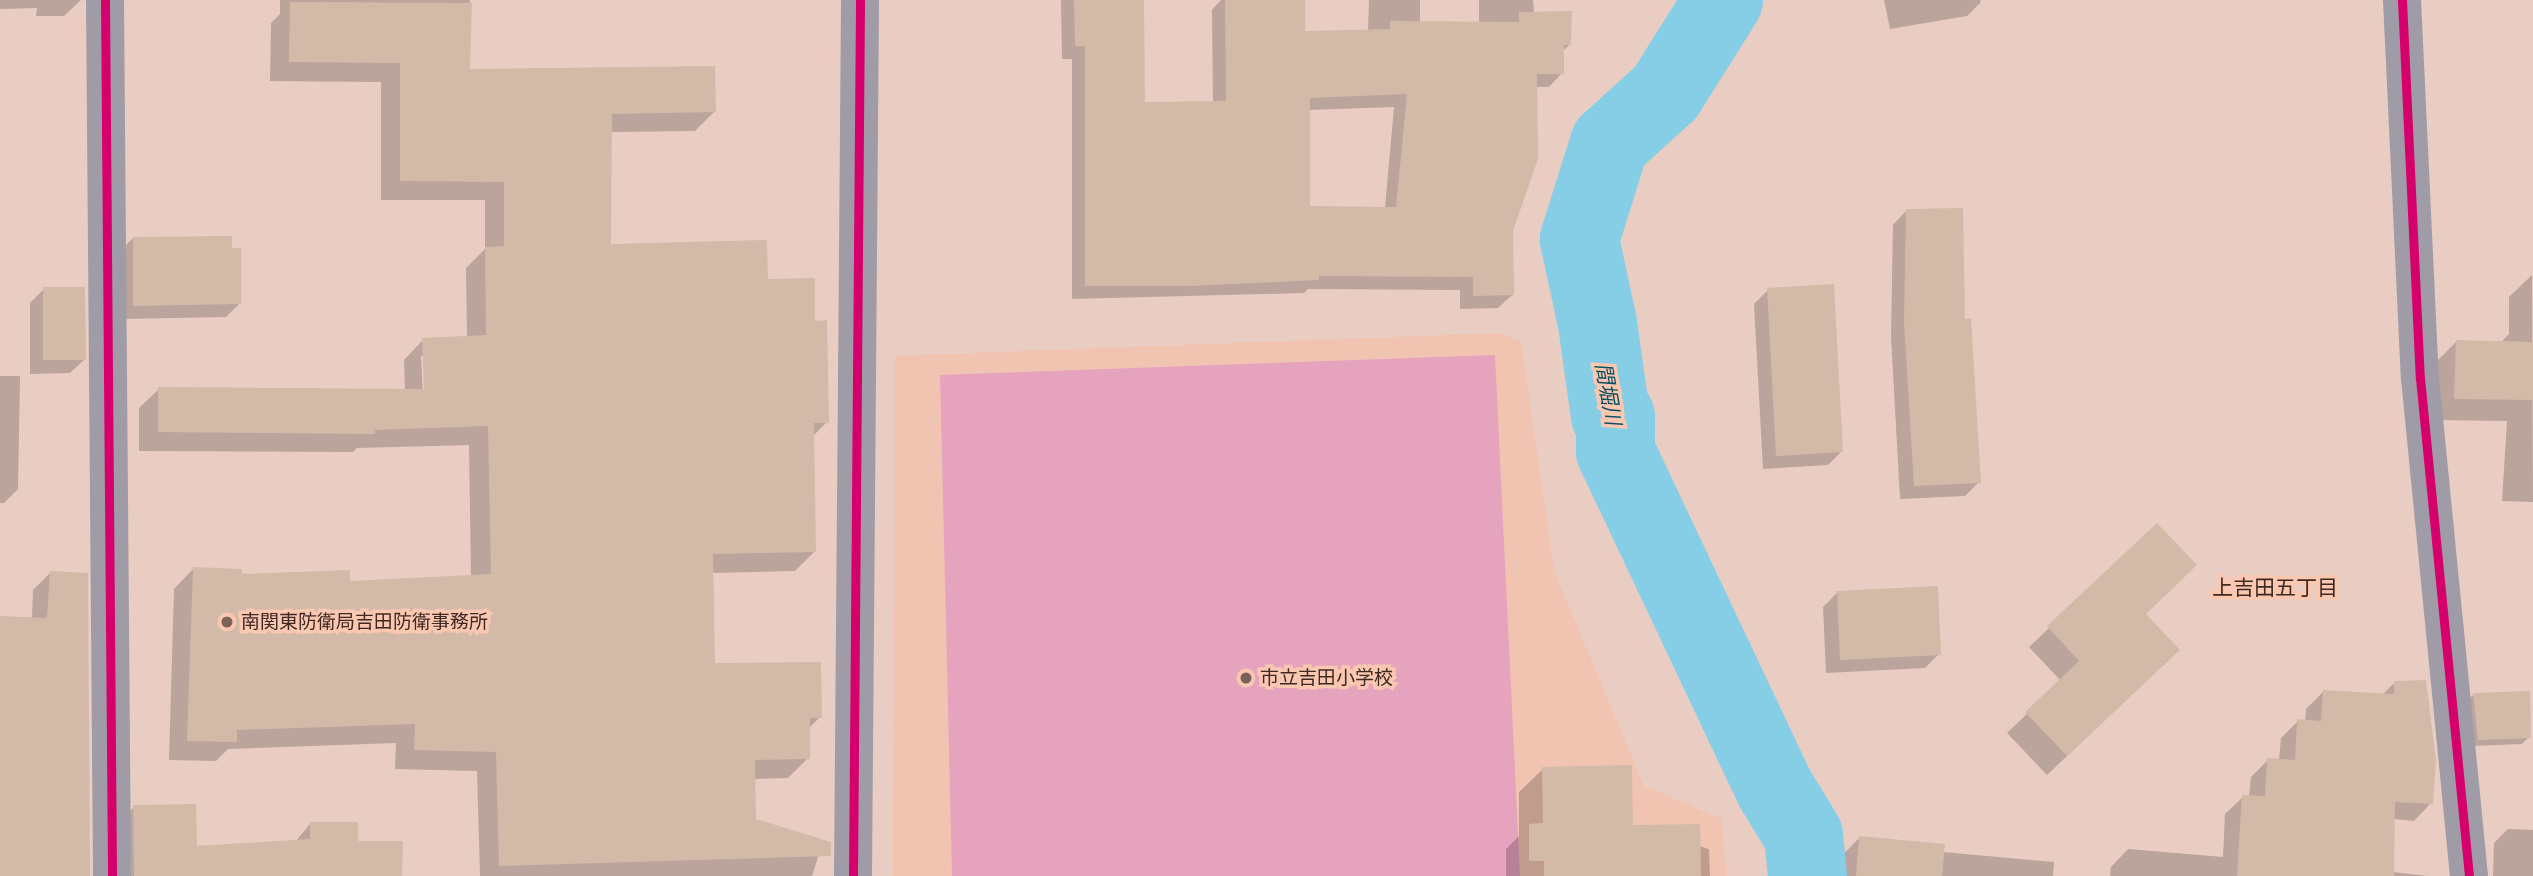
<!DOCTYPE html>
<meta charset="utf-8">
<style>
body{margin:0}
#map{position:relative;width:2533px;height:876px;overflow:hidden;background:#e9cdc2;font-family:Roboto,"Noto Sans JP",sans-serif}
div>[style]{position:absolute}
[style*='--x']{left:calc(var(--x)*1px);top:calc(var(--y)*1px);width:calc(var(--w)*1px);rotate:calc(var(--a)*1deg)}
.built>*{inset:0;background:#f1c4b2}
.green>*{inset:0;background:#e5a3be}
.shadow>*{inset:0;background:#0003}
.river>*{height:79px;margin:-39.5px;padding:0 39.5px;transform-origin:39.5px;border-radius:39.5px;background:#86cde6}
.building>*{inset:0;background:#d3baa8}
.minor>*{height:38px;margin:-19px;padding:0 19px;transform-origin:19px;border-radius:19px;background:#a09ca7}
.cycleway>*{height:9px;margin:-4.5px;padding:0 4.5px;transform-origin:4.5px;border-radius:4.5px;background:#d6006c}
.dots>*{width:19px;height:19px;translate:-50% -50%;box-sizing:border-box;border:4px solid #fac7b1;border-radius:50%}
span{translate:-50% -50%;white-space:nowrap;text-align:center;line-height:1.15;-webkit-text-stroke:7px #fac7b1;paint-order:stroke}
.poi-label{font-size:19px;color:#3e2a22}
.left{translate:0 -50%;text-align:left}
.water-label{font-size:21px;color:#094e62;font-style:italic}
.neighbourhood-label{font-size:21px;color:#3e2a22}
</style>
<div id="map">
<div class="built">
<i style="clip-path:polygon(1496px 333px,1521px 341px,1554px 570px,1644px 786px,1721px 818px,1727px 876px,893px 876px,895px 356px)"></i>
</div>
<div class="green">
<i style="clip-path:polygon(1495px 355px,1520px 876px,952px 876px,940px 375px)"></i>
</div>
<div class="shadow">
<i style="clip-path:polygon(0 0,81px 0,64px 16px,36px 16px,37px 8px,0 9px)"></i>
<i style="clip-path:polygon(evenodd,280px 0,470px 0,469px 71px,714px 112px,695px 131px,610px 132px,609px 246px,766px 280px,814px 323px,827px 422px,812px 437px,815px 551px,795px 571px,712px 573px,713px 664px,820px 717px,808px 729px,808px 758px,788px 778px,753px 779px,754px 820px,823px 841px,812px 876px,480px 876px,477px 771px,395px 769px,396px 743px,228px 749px,216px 761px,169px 760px,174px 589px,193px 569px,349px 583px,471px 577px,469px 445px,357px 448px,353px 452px,139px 451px,139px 408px,159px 389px,405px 390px,404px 360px,423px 340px,467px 338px,466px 268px,485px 249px,485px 200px,381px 200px,381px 82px,270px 81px,271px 23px,280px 14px,280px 0,421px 356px,425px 356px,426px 397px,423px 397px,421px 356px)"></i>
<i style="clip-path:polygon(evenodd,1061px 0,1143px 0,1143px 103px,1213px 103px,1212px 10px,1221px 0,1303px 0,1304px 33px,1368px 31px,1369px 0,1420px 0,1420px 23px,1479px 23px,1479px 0,1533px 0,1534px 13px,1570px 44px,1562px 52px,1562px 73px,1549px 87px,1535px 87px,1511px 231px,1512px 295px,1498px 308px,1460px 309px,1460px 290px,1308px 289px,1304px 293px,1072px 299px,1072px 59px,1062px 59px,1061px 0,1394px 107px,1385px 208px,1308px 208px,1308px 110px,1394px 107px)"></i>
<i style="clip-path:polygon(1884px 0,1980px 0,1981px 2px,1967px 16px,1890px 29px)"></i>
<i style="clip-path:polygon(1906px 211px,1963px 321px,1979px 482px,1965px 496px,1900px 499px,1891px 337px,1893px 225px)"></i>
<i style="clip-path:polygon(133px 238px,240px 303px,226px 317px,120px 319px,119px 252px)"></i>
<i style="clip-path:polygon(2532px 275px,2533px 502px,2502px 501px,2507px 421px,2433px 420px,2434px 364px,2456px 342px,2500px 343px,2509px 334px,2509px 297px)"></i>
<i style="clip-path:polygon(44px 289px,84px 360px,70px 373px,30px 374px,30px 303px)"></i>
<i style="clip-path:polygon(1768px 290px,1842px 451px,1828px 465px,1763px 469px,1754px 304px)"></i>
<i style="clip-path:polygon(0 376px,20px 376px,18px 489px,4px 503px,0 503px)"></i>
<i style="clip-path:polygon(2157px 525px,2144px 614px,2158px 670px,2047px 775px,2007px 733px,2061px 681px,2029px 647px)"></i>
<i style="clip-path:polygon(50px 573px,90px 876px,0 876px,0 618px,32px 619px,33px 590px)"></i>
<i style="clip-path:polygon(1837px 593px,1939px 654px,1925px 668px,1826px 673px,1823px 607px)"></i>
<i style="clip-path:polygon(2394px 683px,2431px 803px,2414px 821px,2393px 819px,2392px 872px,2428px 876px,2110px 876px,2111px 867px,2128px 849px,2223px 857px,2225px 814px,2243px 797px,2249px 797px,2251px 777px,2268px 760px,2279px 760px,2281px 738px,2298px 721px,2305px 722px,2306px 709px,2324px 691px,2382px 695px)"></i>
<i style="clip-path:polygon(2474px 694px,2529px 737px,2522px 744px,2471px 746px,2467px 701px)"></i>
<i style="clip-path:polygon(1543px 769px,1631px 827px,1709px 849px,1710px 876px,1506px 876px,1506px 849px,1519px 836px,1519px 792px)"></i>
<i style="clip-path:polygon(134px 807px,195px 848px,296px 841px,310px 824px,356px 843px,401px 876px,119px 876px,120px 821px)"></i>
<i style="clip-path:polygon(2508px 829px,2533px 830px,2533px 876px,2493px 876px,2494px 843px)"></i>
<i style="clip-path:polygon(1860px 837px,1943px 852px,2054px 862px,2053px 876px,1831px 876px,1832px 866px)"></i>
</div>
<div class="river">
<i style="--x:1723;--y:0;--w:109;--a:122.2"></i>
<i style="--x:1665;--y:92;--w:76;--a:137.7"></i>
<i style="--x:1609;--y:143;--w:101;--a:107.4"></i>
<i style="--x:1579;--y:239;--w:86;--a:77.9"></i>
<i style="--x:1597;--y:323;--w:93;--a:82"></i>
<i style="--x:1610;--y:415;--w:5;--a:11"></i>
<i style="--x:1615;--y:416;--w:35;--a:90"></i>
<i style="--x:1615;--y:451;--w:374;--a:64.7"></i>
<i style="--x:1775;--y:789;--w:54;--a:58.7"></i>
<i style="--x:1803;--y:835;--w:41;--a:84.4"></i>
</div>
<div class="building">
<i style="clip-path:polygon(evenodd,1074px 0,1144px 0,1145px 102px,1226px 101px,1225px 0,1305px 0,1305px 31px,1390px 29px,1390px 21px,1519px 22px,1519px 12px,1572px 11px,1571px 45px,1564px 45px,1564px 74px,1537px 74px,1538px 159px,1513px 231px,1514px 295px,1473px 296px,1473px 277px,1319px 276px,1319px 280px,1189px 286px,1085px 286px,1085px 46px,1075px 46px,1074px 0,1407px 94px,1396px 207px,1310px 206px,1310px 98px,1407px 94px)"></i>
<i style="clip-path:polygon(290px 2px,472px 3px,470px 69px,715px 66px,716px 112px,612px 114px,611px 244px,767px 240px,768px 279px,815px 278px,815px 321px,827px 320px,829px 423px,814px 423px,816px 552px,713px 554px,715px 663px,821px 662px,822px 718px,810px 718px,810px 759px,755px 760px,756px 819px,831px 842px,831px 856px,499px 866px,496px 752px,414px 750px,415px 724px,237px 730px,237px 742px,187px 741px,193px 567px,242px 569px,242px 574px,350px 570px,350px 581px,491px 574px,488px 426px,375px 430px,375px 434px,158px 432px,158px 387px,424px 389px,422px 338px,486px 335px,485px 247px,504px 246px,504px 182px,400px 181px,400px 63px,289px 62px)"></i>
<i style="clip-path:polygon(1963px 208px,1965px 319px,1971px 318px,1981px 483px,1914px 486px,1904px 322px,1906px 209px)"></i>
<i style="clip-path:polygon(232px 236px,232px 248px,241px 248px,241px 304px,133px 306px,133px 237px)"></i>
<i style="clip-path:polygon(1834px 284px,1843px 452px,1776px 456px,1767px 288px)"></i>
<i style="clip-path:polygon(43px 287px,85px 287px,86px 360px,43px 360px)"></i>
<i style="clip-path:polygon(2456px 340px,2533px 342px,2533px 400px,2454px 399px)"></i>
<i style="clip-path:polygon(2157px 523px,2197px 565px,2146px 614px,2180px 650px,2067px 756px,2025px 712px,2079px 661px,2047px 626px)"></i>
<i style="clip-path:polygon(50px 571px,88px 573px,90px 876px,0 876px,0 616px,47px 618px)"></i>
<i style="clip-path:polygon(1938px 586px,1941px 655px,1840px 660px,1837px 591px)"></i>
<i style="clip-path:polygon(2426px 680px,2436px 760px,2433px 804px,2395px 802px,2394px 876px,2237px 876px,2242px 795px,2265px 796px,2267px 758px,2295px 760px,2297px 719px,2321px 721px,2323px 690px,2394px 694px,2394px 681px)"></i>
<i style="clip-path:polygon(2530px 691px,2531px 738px,2478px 740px,2473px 693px)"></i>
<i style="clip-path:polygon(1632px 765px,1633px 825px,1700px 824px,1701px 876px,1544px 876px,1544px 861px,1529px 861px,1529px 824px,1543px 823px,1542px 767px)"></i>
<i style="clip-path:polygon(196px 804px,197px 846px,310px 839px,310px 822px,358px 822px,358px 841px,403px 841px,402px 876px,134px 876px,133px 805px)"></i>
<i style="clip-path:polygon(1859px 836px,1945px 844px,1942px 876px,1856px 876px)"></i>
</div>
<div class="minor">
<i style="--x:105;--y:0;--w:876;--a:89.54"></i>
<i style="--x:2402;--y:0;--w:378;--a:87.3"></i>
<i style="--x:2420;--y:378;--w:500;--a:84.38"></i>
<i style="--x:853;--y:876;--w:876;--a:-89.54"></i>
</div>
<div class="cycleway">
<i style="--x:105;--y:0;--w:876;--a:89.54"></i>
<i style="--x:2402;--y:0;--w:378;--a:87.3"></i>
<i style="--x:2420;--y:378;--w:500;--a:84.38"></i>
<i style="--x:853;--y:876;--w:876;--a:-89.54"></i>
</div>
<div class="dots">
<i style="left:227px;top:622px;background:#7a635a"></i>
<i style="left:1246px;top:678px;background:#7a635a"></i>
</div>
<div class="poi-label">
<span class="left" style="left:241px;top:622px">南関東防衛局吉田防衛事務所</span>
<span class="left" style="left:1260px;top:678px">市立吉田小学校</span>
</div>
<div class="water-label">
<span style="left:1608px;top:394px;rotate:80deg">間堀川</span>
</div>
<div class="neighbourhood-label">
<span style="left:2275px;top:588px">上吉田五丁目</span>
</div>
</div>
